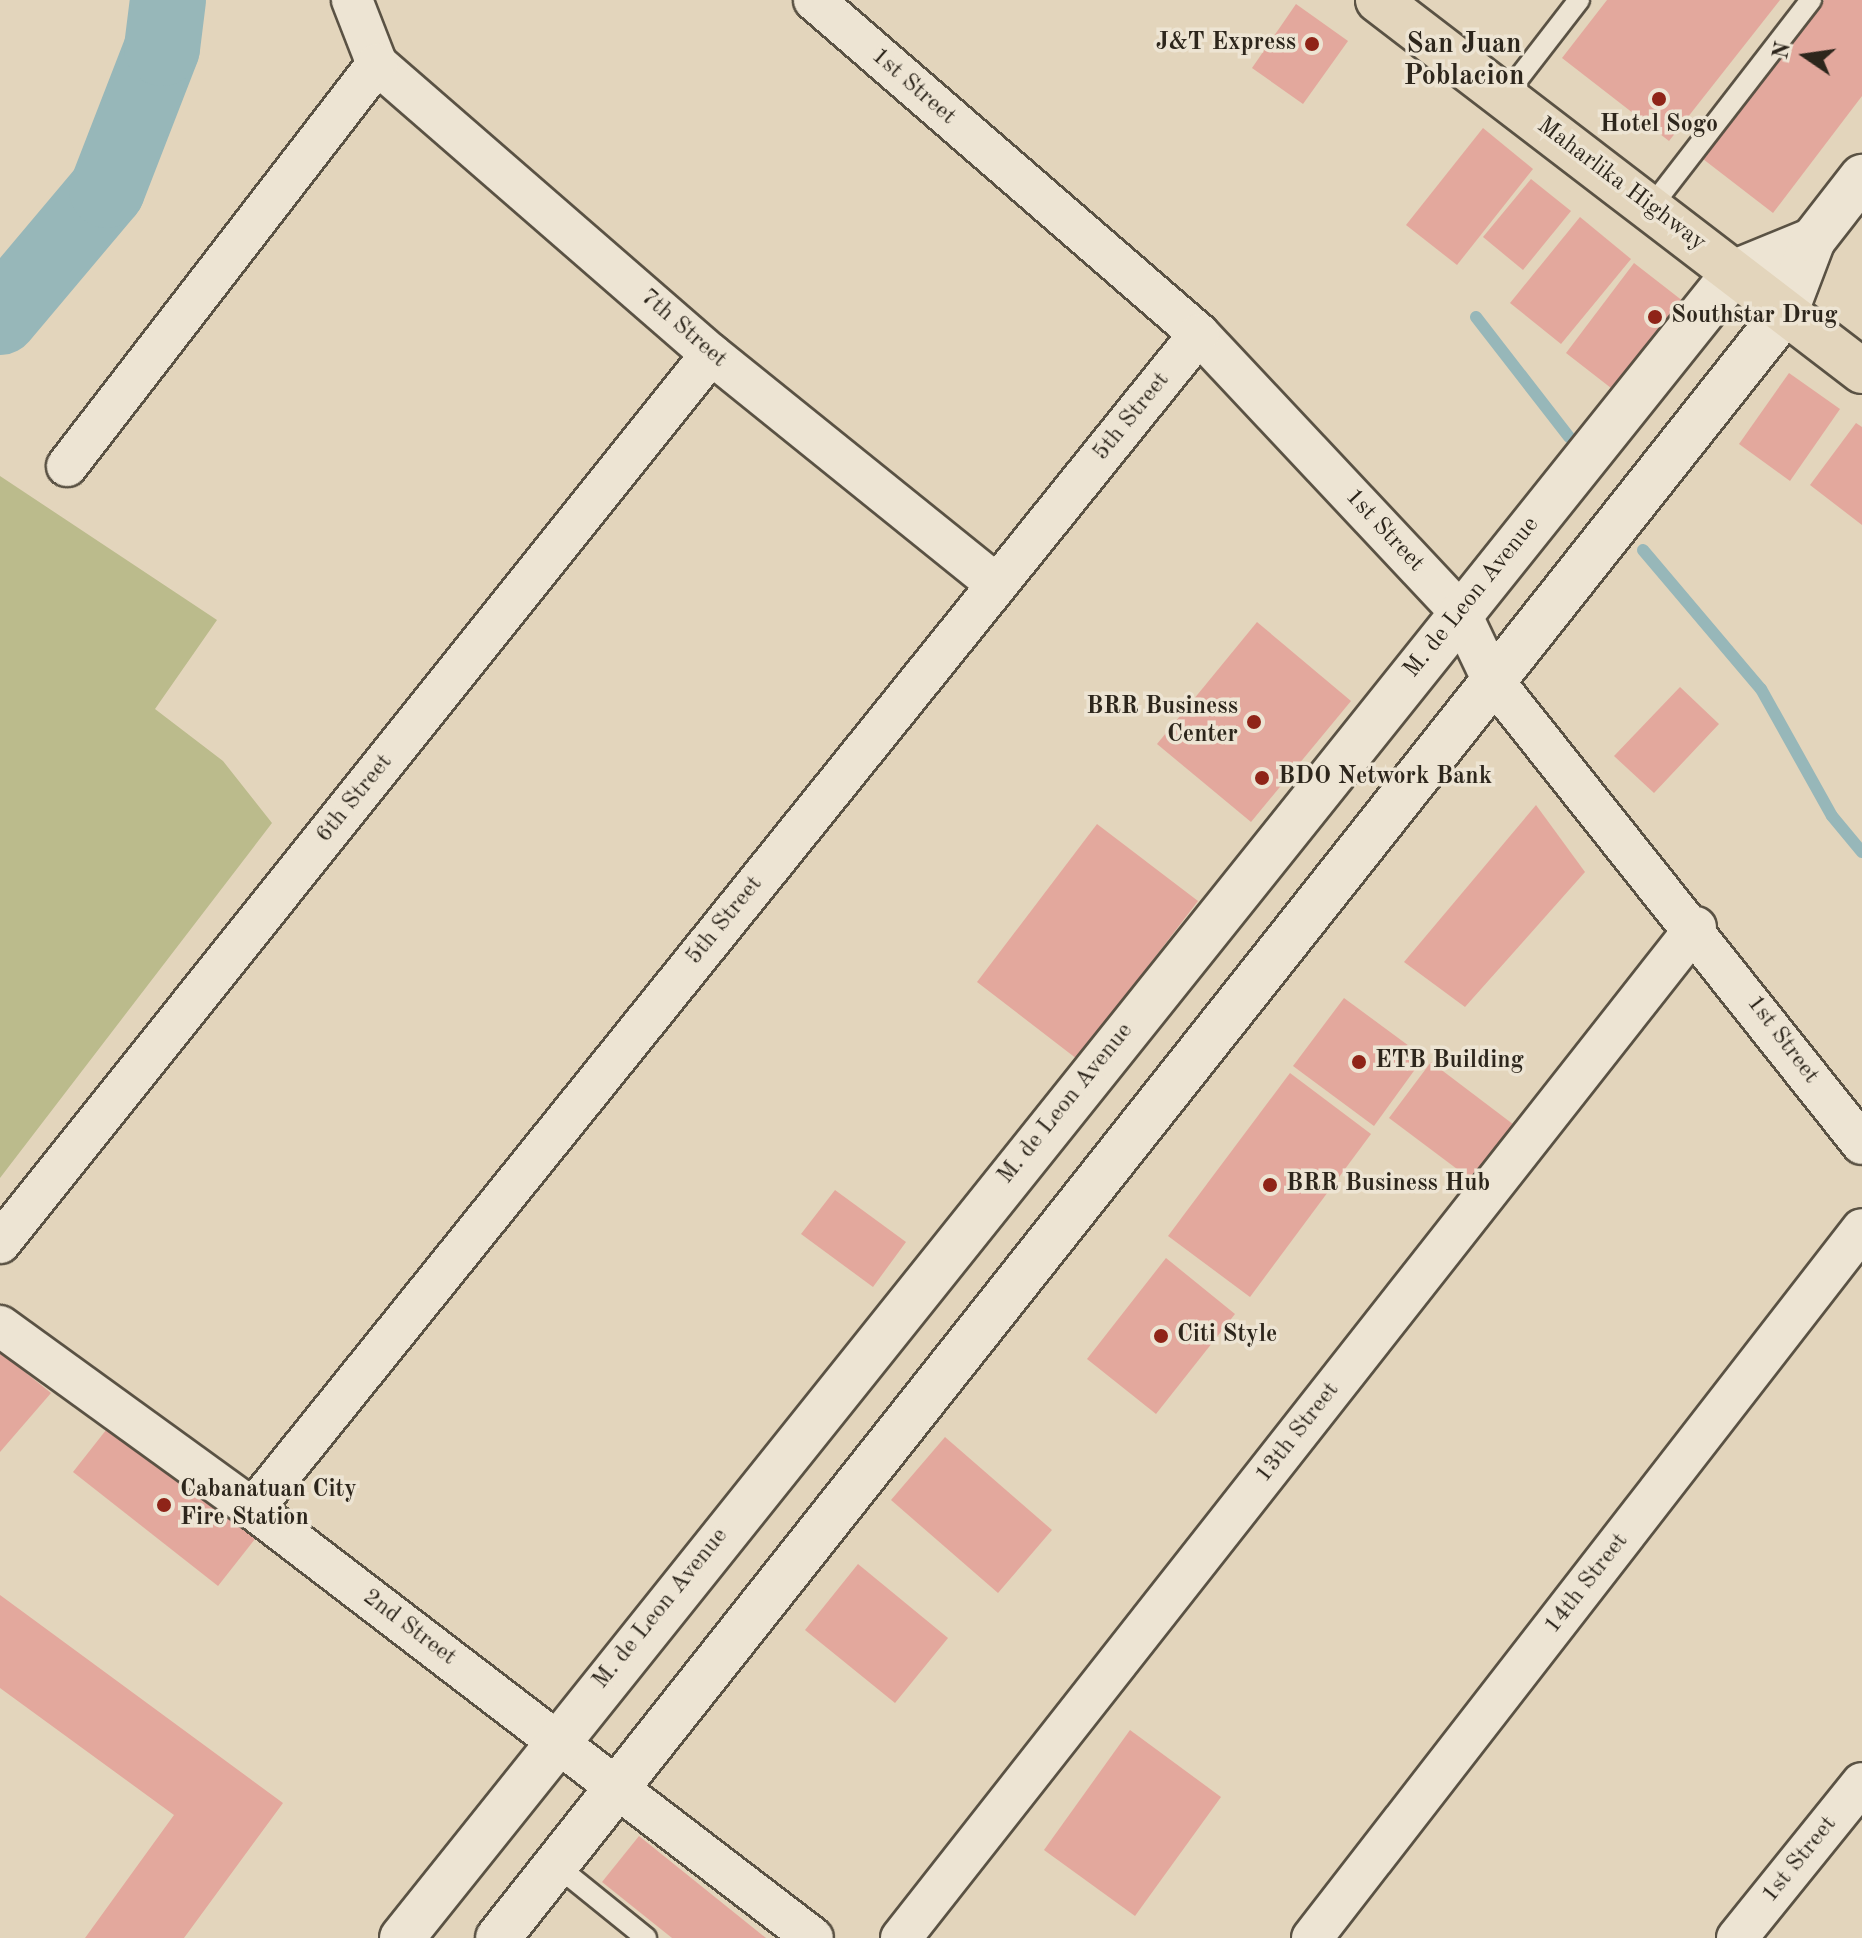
<!DOCTYPE html>
<style>
body{margin:0}
#map{position:relative;width:1862px;height:1938px;overflow:hidden;background:#e3d5bc;font-family:"Old Standard TT",serif}
div>[style]{position:absolute}
[style*='--x']{left:calc(var(--x)*1px);top:calc(var(--y)*1px);width:calc(var(--w)*1px);rotate:calc(var(--a)*1deg)}
.green>*{inset:0;background:#bbbb8c}
.stream>*{height:12px;margin:-6px;padding:0 6px;transform-origin:6px;border-radius:6px;background:#97b7b9}
.river>*{height:76px;margin:-38px;padding:0 38px;transform-origin:38px;border-radius:38px;background:#97b7b9}
.building>*{inset:0;background:#e3a89d}
.roads{filter:drop-shadow(2px 0 #5a5244) drop-shadow(-2px 0 #5a5244) drop-shadow(0 2px #5a5244) drop-shadow(0 -2px #5a5244)}
.service>*{height:20px;margin:-10px;padding:0 10px;transform-origin:10px;border-radius:10px;background:#ede4d3}
.minor>*{height:40px;margin:-20px;padding:0 20px;transform-origin:20px;border-radius:20px;background:#ede4d3}
.secondary>*{height:44px;margin:-22px;padding:0 22px;transform-origin:22px;border-radius:22px;background:#ede4d3}
.primary>*{height:44px;margin:-22px;padding:0 22px;transform-origin:22px;border-radius:22px;background:#e3d5bc}
.dots>*{width:22px;height:22px;translate:-50% -50%;box-sizing:border-box;border:4px solid #ede4d3;border-radius:50%}
span{translate:-50% -50%;white-space:nowrap;text-align:center;line-height:1.15;-webkit-text-stroke:7px #ede4d3;paint-order:stroke}
.poi-label{font-size:24px;color:#2d261c;font-weight:700}
.right{translate:-100% -50%;text-align:right}
.left{translate:0 -50%;text-align:left}
.street-label{font-size:24px;color:#2d261c}
.quarter-label{font-size:28px;color:#2d261c;font-weight:700}
.north{position:absolute;left:1766px;top:16px;width:80px;height:80px;-webkit-text-stroke:6px #ede4d3;paint-order:stroke;rotate:283deg;font-size:22px;font-weight:700;line-height:32px;text-align:center;color:#2d261c}
.north::after{content:'';display:block;margin:auto;width:28px;height:36px;background:#2d261c;clip-path:polygon(50% 0,100% 100%,50% 72%,0 100%)}
</style>
<div id="map">
<div class="green">
<i style="clip-path:polygon(0 476px,217px 620px,155px 709px,223px 761px,272px 823px,0 1178px)"></i>
</div>
<div class="stream">
<i style="--x:1476;--y:317;--w:152;--a:52.2"></i>
<i style="--x:1643;--y:550;--w:182;--a:49.7"></i>
<i style="--x:1761;--y:689;--w:145;--a:60.8"></i>
<i style="--x:1832;--y:816;--w:47;--a:50.2"></i>
</div>
<div class="river">
<i style="--x:0;--y:317;--w:166;--a:-49.9"></i>
<i style="--x:107;--y:190;--w:152;--a:-68.8"></i>
<i style="--x:162;--y:48;--w:48;--a:-82.9"></i>
</div>
<div class="building">
<i style="clip-path:polygon(1607px 0,1780px 0,1669px 141px,1562px 58px)"></i>
<i style="clip-path:polygon(1824px 0,1862px 0,1862px 96px,1773px 213px,1703px 159px)"></i>
<i style="clip-path:polygon(1296px 4px,1348px 41px,1303px 104px,1252px 68px)"></i>
<i style="clip-path:polygon(1483px 128px,1533px 169px,1457px 265px,1406px 225px)"></i>
<i style="clip-path:polygon(1531px 179px,1571px 211px,1523px 270px,1483px 237px)"></i>
<i style="clip-path:polygon(1580px 217px,1631px 259px,1561px 344px,1510px 303px)"></i>
<i style="clip-path:polygon(1634px 263px,1688px 305px,1620px 395px,1566px 353px)"></i>
<i style="clip-path:polygon(1789px 373px,1840px 409px,1790px 481px,1739px 444px)"></i>
<i style="clip-path:polygon(1856px 423px,1862px 427px,1862px 525px,1810px 485px)"></i>
<i style="clip-path:polygon(1257px 622px,1351px 701px,1251px 822px,1157px 744px)"></i>
<i style="clip-path:polygon(1680px 687px,1719px 724px,1654px 793px,1614px 756px)"></i>
<i style="clip-path:polygon(1536px 805px,1585px 872px,1465px 1007px,1404px 962px)"></i>
<i style="clip-path:polygon(1097px 824px,1198px 901px,1077px 1059px,977px 982px)"></i>
<i style="clip-path:polygon(1344px 998px,1424px 1057px,1374px 1126px,1293px 1066px)"></i>
<i style="clip-path:polygon(1431px 1062px,1526px 1134px,1485px 1190px,1389px 1118px)"></i>
<i style="clip-path:polygon(1290px 1073px,1371px 1134px,1250px 1297px,1168px 1236px)"></i>
<i style="clip-path:polygon(835px 1190px,906px 1242px,873px 1287px,801px 1234px)"></i>
<i style="clip-path:polygon(1166px 1258px,1235px 1314px,1156px 1414px,1087px 1359px)"></i>
<i style="clip-path:polygon(0 1352px,51px 1393px,0 1452px)"></i>
<i style="clip-path:polygon(110px 1425px,255px 1539px,218px 1586px,73px 1472px)"></i>
<i style="clip-path:polygon(945px 1437px,1052px 1530px,998px 1593px,891px 1500px)"></i>
<i style="clip-path:polygon(858px 1564px,948px 1638px,895px 1703px,805px 1630px)"></i>
<i style="clip-path:polygon(0 1595px,283px 1803px,184px 1938px,85px 1938px,174px 1815px,0 1688px)"></i>
<i style="clip-path:polygon(1130px 1730px,1221px 1797px,1135px 1916px,1044px 1850px)"></i>
<i style="clip-path:polygon(639px 1836px,766px 1938px,672px 1938px,602px 1882px)"></i>
</div>
<div class="roads">
<div class="service">
<i style="--x:1504;--y:97;--w:123;--a:-52.3"></i>
<i style="--x:1651;--y:207;--w:262;--a:-52.3"></i>
<i style="--x:556;--y:1865;--w:116;--a:39"></i>
</div>
<div class="minor">
<i style="--x:352;--y:0;--w:69;--a:68.7"></i>
<i style="--x:377;--y:64;--w:442;--a:41"></i>
<i style="--x:711;--y:354;--w:366;--a:38.9"></i>
<i style="--x:814;--y:0;--w:510;--a:40.94"></i>
<i style="--x:1199;--y:334;--w:381;--a:46.8"></i>
<i style="--x:1460;--y:612;--w:74;--a:64.5"></i>
<i style="--x:1492;--y:679;--w:594;--a:51.49"></i>
<i style="--x:67;--y:466;--w:508;--a:-52.36"></i>
<i style="--x:0;--y:1243;--w:1138;--a:-51.35"></i>
<i style="--x:0;--y:1326;--w:312;--a:35.9"></i>
<i style="--x:253;--y:1509;--w:705;--a:37.45"></i>
<i style="--x:253;--y:1509;--w:1508;--a:-51.16"></i>
<i style="--x:901;--y:1938;--w:1286;--a:-51.82"></i>
<i style="--x:1312;--y:1938;--w:897;--a:-52.2"></i>
<i style="--x:1737;--y:1938;--w:199;--a:-51.1"></i>
</div>
<div class="secondary">
<i style="--x:402;--y:1938;--w:2134;--a:-51.34"></i>
<i style="--x:1735;--y:272;--w:84;--a:-22.3"></i>
<i style="--x:498;--y:1938;--w:2075;--a:-51.63"></i>
<i style="--x:1786;--y:311;--w:76;--a:-69.2"></i>
<i style="--x:1813;--y:240;--w:80;--a:-52.1"></i>
</div>
<div class="primary">
<i style="--x:1378;--y:0;--w:610;--a:37.47"></i>
</div>
</div>
<div class="dots">
<i style="left:1312px;top:44px;background:#8f2418"></i>
<i style="left:1659px;top:99px;background:#8f2418"></i>
<i style="left:1655px;top:317px;background:#8f2418"></i>
<i style="left:1254px;top:722px;background:#8f2418"></i>
<i style="left:1262px;top:778px;background:#8f2418"></i>
<i style="left:1359px;top:1062px;background:#8f2418"></i>
<i style="left:1270px;top:1185px;background:#8f2418"></i>
<i style="left:1161px;top:1336px;background:#8f2418"></i>
<i style="left:164px;top:1505px;background:#8f2418"></i>
</div>
<div class="poi-label">
<span class="right" style="left:1296px;top:44px">J&amp;T Express</span>
<span style="left:1659px;top:126px">Hotel Sogo</span>
<span class="left" style="left:1671px;top:317px">Southstar Drug</span>
<span class="right" style="left:1238px;top:722px">BRR Business<br>Center</span>
<span class="left" style="left:1278px;top:778px">BDO Network Bank</span>
<span class="left" style="left:1375px;top:1062px">ETB Building</span>
<span class="left" style="left:1286px;top:1185px">BRR Business Hub</span>
<span class="left" style="left:1177px;top:1336px">Citi Style</span>
<span class="left" style="left:180px;top:1505px">Cabanatuan City<br>Fire Station</span>
</div>
<div class="street-label">
<span style="left:913px;top:87px;rotate:41deg">1st Street</span>
<span style="left:1621px;top:185px;rotate:37deg">Maharlika Highway</span>
<span style="left:683px;top:329px;rotate:41deg">7th Street</span>
<span style="left:1132px;top:417px;rotate:-51deg">5th Street</span>
<span style="left:1384px;top:531px;rotate:47deg">1st Street</span>
<span style="left:1472px;top:598px;rotate:-51deg">M. de Leon Avenue</span>
<span style="left:355px;top:799px;rotate:-51deg">6th Street</span>
<span style="left:725px;top:921px;rotate:-51deg">5th Street</span>
<span style="left:1782px;top:1040px;rotate:53deg">1st Street</span>
<span style="left:1066px;top:1104px;rotate:-51deg">M. de Leon Avenue</span>
<span style="left:1298px;top:1433px;rotate:-52deg">13th Street</span>
<span style="left:1587px;top:1584px;rotate:-52deg">14th Street</span>
<span style="left:661px;top:1609px;rotate:-51deg">M. de Leon Avenue</span>
<span style="left:409px;top:1628px;rotate:37deg">2nd Street</span>
<span style="left:1800px;top:1860px;rotate:-51deg">1st Street</span>
</div>
<div class="quarter-label">
<span style="left:1464px;top:61px">San Juan<br>Poblacion</span>
</div>
<div class="north">N</div>
</div>
